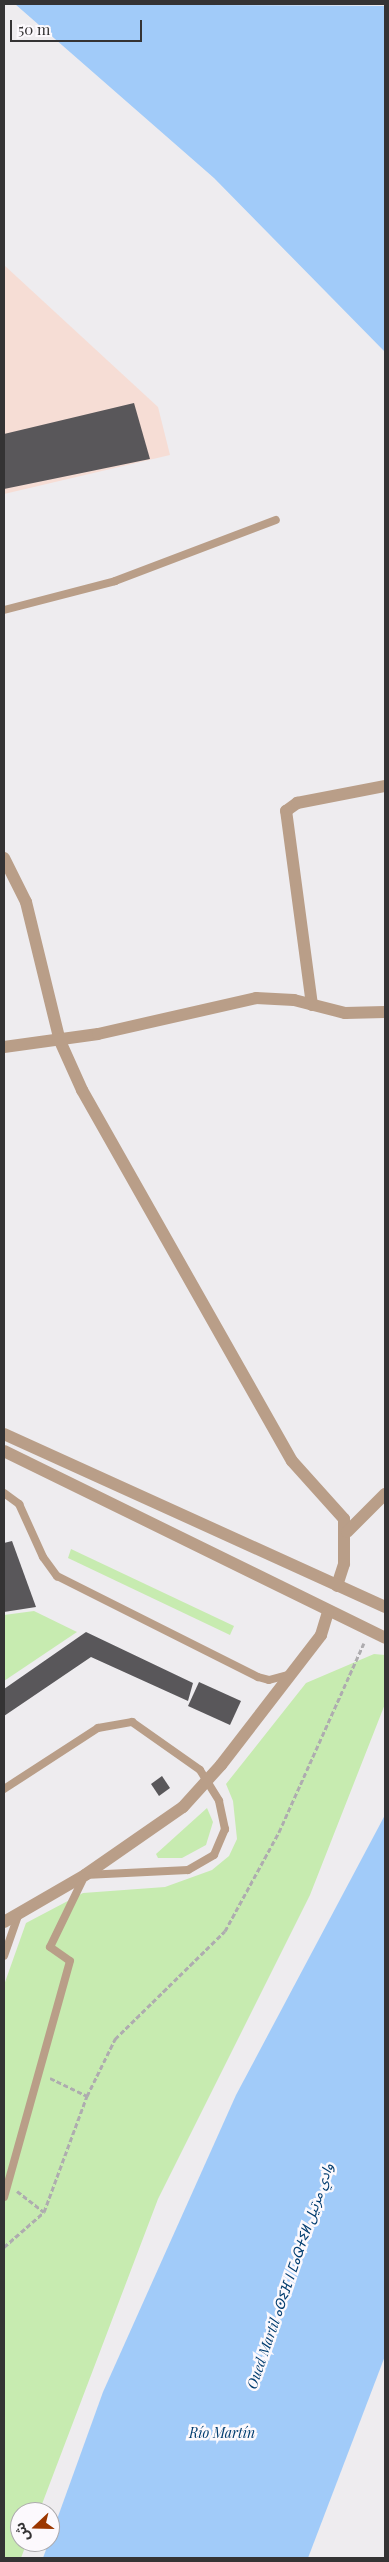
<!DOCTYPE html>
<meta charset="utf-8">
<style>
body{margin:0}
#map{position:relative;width:389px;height:2562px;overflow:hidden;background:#eeecef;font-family:"Playfair Display","Noto Sans Arabic","Noto Sans Tifinagh",serif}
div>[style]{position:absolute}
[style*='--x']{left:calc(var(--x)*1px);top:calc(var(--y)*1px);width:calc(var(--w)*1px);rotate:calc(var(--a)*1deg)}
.education>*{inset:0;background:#f6ddd5}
.green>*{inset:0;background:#c7ebb0}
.water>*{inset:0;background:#a1cbf9}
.building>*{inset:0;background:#59575a}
.path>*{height:3px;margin-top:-1.5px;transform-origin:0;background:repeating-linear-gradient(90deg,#aeacaf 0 5px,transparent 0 7.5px)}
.service>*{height:8px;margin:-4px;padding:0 4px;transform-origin:4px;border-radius:4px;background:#b99e88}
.minor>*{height:12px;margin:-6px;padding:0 6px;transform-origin:6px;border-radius:6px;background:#b99e88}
.tertiary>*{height:12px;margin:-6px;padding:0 6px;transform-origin:6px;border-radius:6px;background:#b99e88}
span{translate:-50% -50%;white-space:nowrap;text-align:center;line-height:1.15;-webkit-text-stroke:5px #fcf9fd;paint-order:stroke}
.water-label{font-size:14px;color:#023d6f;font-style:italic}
.frame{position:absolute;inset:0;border:5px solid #343334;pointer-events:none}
.north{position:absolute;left:10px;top:2502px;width:50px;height:50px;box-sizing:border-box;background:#fcf9fd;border:1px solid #acaaad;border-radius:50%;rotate:249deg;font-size:14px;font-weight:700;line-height:20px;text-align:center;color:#343334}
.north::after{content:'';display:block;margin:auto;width:18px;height:22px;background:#9b3700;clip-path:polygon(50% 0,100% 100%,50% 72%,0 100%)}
.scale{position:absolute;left:10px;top:20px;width:132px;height:22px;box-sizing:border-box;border:2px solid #343334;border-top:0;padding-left:6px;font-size:15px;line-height:18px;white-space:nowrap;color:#343334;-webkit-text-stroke:4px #fcf9fd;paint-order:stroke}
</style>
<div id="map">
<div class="education">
<i style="clip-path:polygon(4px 265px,158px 407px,170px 455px,4px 494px)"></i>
</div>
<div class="green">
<i style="clip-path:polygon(71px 1549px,234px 1626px,230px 1635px,68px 1558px)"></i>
<i style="clip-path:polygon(34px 1611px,77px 1632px,4px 1681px,4px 1615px)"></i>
<i style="clip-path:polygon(374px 1654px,385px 1655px,385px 1704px,310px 1895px,158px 2199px,39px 2512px,20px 2512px,20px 2542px,27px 2542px,21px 2558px,4px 2558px,4px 1985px,26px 1923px,83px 1893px,165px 1887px,212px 1870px,229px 1856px,237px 1839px,233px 1801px,226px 1784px,306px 1683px)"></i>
<i style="clip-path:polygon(207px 1808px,213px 1822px,206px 1845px,182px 1858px,158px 1858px,156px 1854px)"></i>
</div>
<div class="water">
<i style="clip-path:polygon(15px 4px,385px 6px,385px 352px,214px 178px)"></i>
<i style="clip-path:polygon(385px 1815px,385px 2356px,308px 2558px,43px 2558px,103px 2392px,236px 2095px)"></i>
</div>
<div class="building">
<i style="clip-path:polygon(134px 403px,150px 459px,4px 489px,4px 434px)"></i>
<i style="clip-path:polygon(12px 1541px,36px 1607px,4px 1612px,4px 1543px)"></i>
<i style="clip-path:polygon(86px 1632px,193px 1683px,188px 1701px,91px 1657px,4px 1716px,4px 1689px)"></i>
<i style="clip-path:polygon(199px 1682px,241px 1701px,230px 1725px,188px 1706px)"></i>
<i style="clip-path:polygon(162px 1776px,170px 1788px,159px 1796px,151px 1784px)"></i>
</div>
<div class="path">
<i style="--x:50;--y:2078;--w:41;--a:25.9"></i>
<i style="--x:17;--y:2191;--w:34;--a:38"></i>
<i style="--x:4;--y:2247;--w:53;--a:-41.2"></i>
<i style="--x:44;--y:2212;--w:124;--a:-69.7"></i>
<i style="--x:87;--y:2096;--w:64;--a:-63.8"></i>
<i style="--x:115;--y:2039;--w:154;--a:-44.5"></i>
<i style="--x:225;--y:1931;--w:113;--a:-61.4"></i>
<i style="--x:279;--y:1832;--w:207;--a:-65.8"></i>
</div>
<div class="service">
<i style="--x:4;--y:610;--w:115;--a:-14.6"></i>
<i style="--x:115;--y:581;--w:172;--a:-20.8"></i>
<i style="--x:4;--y:1493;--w:19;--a:36"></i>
<i style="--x:19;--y:1504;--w:58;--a:65.6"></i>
<i style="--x:43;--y:1557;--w:24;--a:54"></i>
<i style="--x:57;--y:1576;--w:225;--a:26.7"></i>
<i style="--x:258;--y:1677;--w:11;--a:15"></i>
<i style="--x:269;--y:1680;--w:20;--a:-15"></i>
<i style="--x:4;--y:1789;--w:112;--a:-33"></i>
<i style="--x:98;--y:1728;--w:35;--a:-10"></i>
<i style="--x:132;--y:1722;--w:83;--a:35.2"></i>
<i style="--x:200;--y:1770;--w:36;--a:58"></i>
<i style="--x:219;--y:1801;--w:29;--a:78"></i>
<i style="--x:225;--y:1829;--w:28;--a:113"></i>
<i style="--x:214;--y:1855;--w:30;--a:150"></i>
<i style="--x:188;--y:1870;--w:103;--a:177.2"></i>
<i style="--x:85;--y:1875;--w:80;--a:115.9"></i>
<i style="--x:50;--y:1947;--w:24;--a:35"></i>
<i style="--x:70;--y:1961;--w:245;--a:105.6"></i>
<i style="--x:4;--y:1956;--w:46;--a:-70.8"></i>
</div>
<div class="minor">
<i style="--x:4;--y:858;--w:49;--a:63.4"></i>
<i style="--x:26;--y:902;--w:143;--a:76.3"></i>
<i style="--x:60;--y:1041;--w:54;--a:65.8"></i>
<i style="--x:82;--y:1090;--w:426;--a:60.5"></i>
<i style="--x:292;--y:1461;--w:78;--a:48.1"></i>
<i style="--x:344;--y:1519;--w:45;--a:90"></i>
<i style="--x:344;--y:1564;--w:23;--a:108"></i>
<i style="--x:312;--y:1005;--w:196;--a:-97.6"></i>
<i style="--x:286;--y:811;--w:14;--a:-36"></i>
<i style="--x:297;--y:803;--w:90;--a:-10.9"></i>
<i style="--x:4;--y:1047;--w:95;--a:-7.9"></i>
<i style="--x:98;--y:1034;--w:162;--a:-12.8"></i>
<i style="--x:256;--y:998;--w:38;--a:3"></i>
<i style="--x:294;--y:1000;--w:53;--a:14.3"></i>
<i style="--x:345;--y:1013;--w:40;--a:-1.4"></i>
<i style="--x:347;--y:1532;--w:54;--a:-45"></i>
</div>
<div class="tertiary">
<i style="--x:4;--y:1434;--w:418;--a:24.4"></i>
<i style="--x:4;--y:1451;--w:424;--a:26.1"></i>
<i style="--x:4;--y:1922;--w:94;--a:-30.1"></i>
<i style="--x:85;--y:1875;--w:119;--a:-34.8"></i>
<i style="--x:183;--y:1807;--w:57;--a:-47.9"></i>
<i style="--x:221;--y:1765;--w:164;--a:-52.4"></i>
<i style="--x:321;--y:1635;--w:24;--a:-73"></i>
</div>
<div class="water-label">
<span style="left:290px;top:2276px;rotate:-71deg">Oued Martil ⴰⵙⵉⴼ ⵏ ⵎⴰⵕⵜⵉⵍ وادي مرتيل</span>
<span style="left:222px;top:2433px">Río Martín</span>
</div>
<div class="frame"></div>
<div class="north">ش</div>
<div class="scale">50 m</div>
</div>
